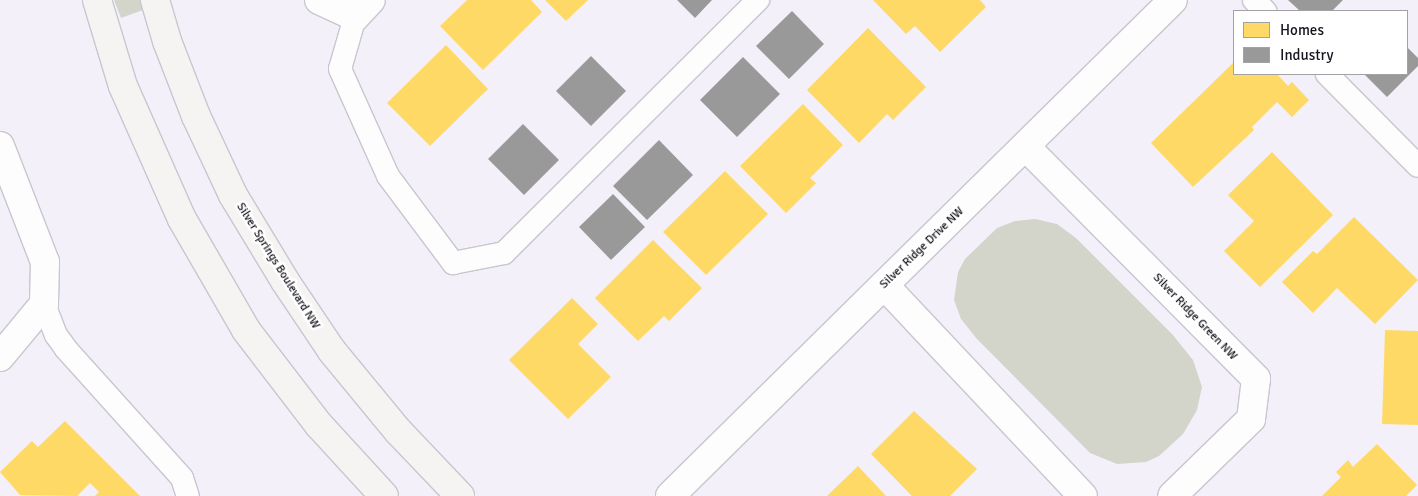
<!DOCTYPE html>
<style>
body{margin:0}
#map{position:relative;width:1418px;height:496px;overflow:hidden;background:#f3f0fa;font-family:Signika,sans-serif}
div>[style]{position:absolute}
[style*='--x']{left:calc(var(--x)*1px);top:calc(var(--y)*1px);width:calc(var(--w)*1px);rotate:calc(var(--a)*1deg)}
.green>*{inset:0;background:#d3d5ca}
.homes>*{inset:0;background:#ffd966}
.industry>*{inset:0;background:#999}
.roads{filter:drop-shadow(1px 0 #c8c6ce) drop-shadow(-1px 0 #c8c6ce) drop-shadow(0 1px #c8c6ce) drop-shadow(0 -1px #c8c6ce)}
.lane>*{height:22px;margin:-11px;padding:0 11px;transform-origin:11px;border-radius:11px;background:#fdfdfe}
.street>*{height:28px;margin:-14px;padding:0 14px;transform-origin:14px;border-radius:14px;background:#fdfdfe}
.secondary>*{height:28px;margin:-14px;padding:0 14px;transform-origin:14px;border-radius:14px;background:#f6f3f3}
span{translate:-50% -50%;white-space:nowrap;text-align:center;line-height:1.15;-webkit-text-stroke:5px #fff;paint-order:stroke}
.street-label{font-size:12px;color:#17151d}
.legend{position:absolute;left:1233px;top:10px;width:175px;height:65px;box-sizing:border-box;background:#fff;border:1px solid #a2a1a5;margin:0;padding:6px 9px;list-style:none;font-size:15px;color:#17151d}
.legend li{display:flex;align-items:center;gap:10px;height:25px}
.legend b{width:25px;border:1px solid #a2a1a5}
</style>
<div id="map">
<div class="green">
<i style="clip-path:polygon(114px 0,140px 0,143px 10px,121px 18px)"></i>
<i style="clip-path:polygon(1035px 219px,1057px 224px,1076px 238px,1172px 334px,1193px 360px,1202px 387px,1197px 410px,1183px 434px,1159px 456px,1146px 462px,1117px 464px,1090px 453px,977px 339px,961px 319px,954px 300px,958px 272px,965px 259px,997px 228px,1015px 221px)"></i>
</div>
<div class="homes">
<i style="clip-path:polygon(467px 0,531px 0,542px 12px,483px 70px,440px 26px)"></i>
<i style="clip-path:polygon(545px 0,588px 0,566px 21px)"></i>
<i style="clip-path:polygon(873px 0,980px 0,986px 7px,940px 52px,915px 26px,906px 34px)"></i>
<i style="clip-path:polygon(868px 28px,926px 87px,893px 120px,887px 114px,859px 143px,807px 90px)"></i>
<i style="clip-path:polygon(446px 45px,488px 89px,430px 146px,387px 103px)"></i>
<i style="clip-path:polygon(1234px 62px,1234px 74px,1277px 74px,1288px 86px,1292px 82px,1309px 100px,1292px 117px,1277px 102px,1252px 127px,1254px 130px,1193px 187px,1151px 143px)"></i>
<i style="clip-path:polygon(803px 104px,843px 145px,810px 178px,816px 183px,786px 213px,740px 166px)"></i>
<i style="clip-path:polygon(1272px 152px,1333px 215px,1260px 287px,1224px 251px,1254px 221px,1228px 195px)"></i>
<i style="clip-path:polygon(725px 171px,768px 214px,706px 275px,663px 232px)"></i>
<i style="clip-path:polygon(1354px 217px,1418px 280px,1375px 324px,1337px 288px,1313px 313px,1282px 282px,1313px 251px,1317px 254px)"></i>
<i style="clip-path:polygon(653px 240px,702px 288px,669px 321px,664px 316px,638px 341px,595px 298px)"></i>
<i style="clip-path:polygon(572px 298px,598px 324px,578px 344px,611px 377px,568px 419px,509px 360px)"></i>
<i style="clip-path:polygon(1385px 330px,1418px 331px,1418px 425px,1382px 424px)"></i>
<i style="clip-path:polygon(914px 411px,977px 469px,950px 496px,912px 496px,871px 454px)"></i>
<i style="clip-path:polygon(65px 421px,140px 496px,95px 496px,99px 492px,90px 483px,77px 496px,20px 495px,0 472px,32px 441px,38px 447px)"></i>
<i style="clip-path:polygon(1377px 444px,1417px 485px,1406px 496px,1322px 496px,1341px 477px,1336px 472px,1348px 460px,1353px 467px)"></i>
<i style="clip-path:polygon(858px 466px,886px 496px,827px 496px)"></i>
</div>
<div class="industry">
<i style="clip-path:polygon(677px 0,712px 0,695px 18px)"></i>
<i style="clip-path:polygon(1288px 0,1343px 0,1332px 11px,1300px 11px)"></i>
<i style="clip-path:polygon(792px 11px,824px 44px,789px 79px,756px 46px)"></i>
<i style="clip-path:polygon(1407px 47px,1418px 58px,1418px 66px,1387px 97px,1364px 74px,1407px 74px)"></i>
<i style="clip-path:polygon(591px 56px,626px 91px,591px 126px,556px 91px)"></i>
<i style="clip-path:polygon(743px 57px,780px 94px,737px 137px,700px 100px)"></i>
<i style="clip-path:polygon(523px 124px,559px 160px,524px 195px,488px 159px)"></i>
<i style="clip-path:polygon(659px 140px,693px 175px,647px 220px,613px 186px)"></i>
<i style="clip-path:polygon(613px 194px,645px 227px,611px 260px,579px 227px)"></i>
</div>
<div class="roads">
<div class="lane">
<i style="--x:1254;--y:0;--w:16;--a:45"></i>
<i style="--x:355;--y:17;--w:54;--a:106.1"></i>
<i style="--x:340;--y:69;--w:117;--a:65.8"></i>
<i style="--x:388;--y:176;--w:109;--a:53.2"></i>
<i style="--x:453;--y:263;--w:52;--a:-11.1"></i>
<i style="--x:504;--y:253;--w:359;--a:-44.9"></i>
<i style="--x:1327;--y:74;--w:129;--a:45.3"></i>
<i style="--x:44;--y:304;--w:33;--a:69"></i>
<i style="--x:56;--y:335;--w:17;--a:54"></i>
<i style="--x:66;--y:349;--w:173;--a:48"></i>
<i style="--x:182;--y:478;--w:19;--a:72"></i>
</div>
<div class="street">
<i style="--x:319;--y:0;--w:40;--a:25"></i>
<i style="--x:355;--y:17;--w:23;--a:-47"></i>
<i style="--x:0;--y:146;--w:124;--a:68.8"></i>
<i style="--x:45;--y:262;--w:42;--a:91.4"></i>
<i style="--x:44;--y:304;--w:69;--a:129.7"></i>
<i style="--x:1027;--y:148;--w:325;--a:45.2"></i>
<i style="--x:1256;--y:379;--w:40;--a:97.1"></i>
<i style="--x:1251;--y:419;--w:110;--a:135.7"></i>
<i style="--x:884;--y:285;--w:290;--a:46.7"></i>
<i style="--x:670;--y:496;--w:706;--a:-44.6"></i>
</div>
<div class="secondary">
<i style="--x:97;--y:0;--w:90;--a:73.2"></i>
<i style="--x:123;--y:86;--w:145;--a:66.1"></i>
<i style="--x:182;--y:219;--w:128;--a:60"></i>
<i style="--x:246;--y:330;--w:120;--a:52.5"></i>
<i style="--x:319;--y:425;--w:96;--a:47.5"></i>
<i style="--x:155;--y:0;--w:43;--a:73.7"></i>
<i style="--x:167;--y:41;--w:80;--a:68.9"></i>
<i style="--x:196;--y:116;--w:87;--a:64.9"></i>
<i style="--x:233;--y:195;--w:100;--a:58.8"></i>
<i style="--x:285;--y:281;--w:84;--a:56.1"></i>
<i style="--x:332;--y:351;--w:104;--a:50.5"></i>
<i style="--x:398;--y:431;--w:90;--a:46.4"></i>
</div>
</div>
<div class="street-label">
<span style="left:922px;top:248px;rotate:-44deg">Silver Ridge Drive NW</span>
<span style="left:278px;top:266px;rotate:58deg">Silver Springs Boulevard NW</span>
<span style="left:1195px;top:317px;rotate:46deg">Silver Ridge Green NW</span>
</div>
<ul class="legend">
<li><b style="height:14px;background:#ffd966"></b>Homes</li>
<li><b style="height:14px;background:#999"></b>Industry</li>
</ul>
</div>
